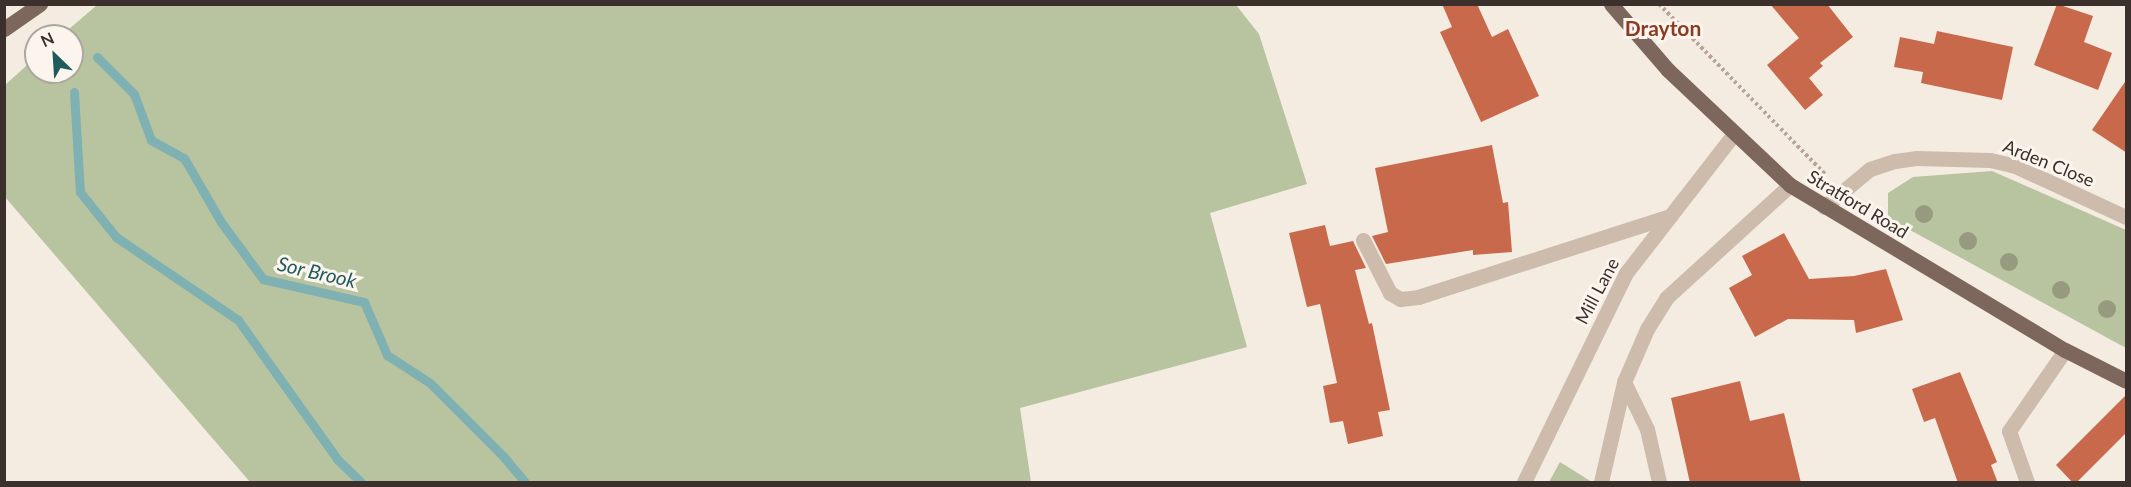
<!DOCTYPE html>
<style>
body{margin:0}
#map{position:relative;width:2131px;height:487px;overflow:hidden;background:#f4ebe1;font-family:Lato,sans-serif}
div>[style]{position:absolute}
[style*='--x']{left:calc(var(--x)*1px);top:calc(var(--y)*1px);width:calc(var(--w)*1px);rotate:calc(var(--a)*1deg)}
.green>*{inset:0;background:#b8c4a0}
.stream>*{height:9px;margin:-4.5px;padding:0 4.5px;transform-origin:4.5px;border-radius:4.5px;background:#7fb0b2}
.building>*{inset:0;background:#c8694b}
.path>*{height:4px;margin-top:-2px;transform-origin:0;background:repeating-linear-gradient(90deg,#b9a596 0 3px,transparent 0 6px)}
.service>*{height:15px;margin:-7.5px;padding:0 7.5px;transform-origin:7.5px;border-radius:7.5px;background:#cdbbac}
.minor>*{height:15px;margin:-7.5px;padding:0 7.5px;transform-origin:7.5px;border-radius:7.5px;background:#cdbbac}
.primary>*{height:15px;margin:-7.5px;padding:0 7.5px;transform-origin:7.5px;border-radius:7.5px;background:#7d675c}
.trees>*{width:18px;height:18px;margin:-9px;border-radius:50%;background:#969b7f}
span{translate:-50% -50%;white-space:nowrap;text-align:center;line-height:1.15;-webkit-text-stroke:6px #fbf5ee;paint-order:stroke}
.street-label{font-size:18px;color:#3b302b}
.water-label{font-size:20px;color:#1f5a5e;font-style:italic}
.quarter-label{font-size:21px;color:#8c3b22;font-weight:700}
.frame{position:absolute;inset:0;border:6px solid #3b302b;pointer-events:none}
.north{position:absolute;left:24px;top:24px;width:60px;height:60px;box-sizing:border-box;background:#fbf5ee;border:2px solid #aea6a0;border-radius:50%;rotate:335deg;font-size:16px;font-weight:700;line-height:24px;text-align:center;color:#3b302b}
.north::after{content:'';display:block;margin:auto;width:21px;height:27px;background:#1f5a5e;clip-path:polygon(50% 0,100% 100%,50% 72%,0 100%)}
</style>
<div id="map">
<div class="green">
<i style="clip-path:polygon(97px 5px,1236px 5px,1259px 34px,1307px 184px,1210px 213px,1247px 347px,1020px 408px,1031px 482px,250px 482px,5px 197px,5px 85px,36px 57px,36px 72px,72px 72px,72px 36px,61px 36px)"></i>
<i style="clip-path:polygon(1992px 171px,2126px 230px,2126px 348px,1888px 218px,1888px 193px,1913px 177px)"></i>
<i style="clip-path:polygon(1560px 462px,1592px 482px,1549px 482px)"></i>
</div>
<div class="stream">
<i style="--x:97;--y:57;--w:52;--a:45"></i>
<i style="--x:134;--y:94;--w:49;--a:69.7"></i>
<i style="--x:151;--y:140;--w:38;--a:29"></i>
<i style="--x:184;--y:158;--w:74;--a:60"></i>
<i style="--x:221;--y:222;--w:71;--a:53.6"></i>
<i style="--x:263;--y:279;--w:104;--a:12.8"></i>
<i style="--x:364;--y:302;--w:58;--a:66.5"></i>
<i style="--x:387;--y:355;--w:51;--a:33.1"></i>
<i style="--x:430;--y:383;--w:103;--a:45"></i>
<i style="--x:503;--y:456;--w:34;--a:50"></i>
<i style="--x:74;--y:92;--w:100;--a:86.6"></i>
<i style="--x:80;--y:192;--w:58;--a:51.3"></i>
<i style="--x:116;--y:237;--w:148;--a:34.2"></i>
<i style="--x:238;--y:320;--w:171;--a:54.5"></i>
<i style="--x:337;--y:459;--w:33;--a:44"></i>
</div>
<div class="building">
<i style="clip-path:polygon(1442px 4px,1477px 4px,1492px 37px,1508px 29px,1539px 96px,1481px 122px,1440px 32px,1452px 27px)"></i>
<i style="clip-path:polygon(1770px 4px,1827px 4px,1853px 37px,1820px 63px,1823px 66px,1809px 78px,1823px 95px,1805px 110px,1767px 65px,1799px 38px)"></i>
<i style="clip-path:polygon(2057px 4px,2093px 16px,2084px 42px,2112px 53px,2098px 90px,2034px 65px)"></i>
<i style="clip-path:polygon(1937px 31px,2013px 47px,2002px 100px,1921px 83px,1923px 72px,1894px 67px,1900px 37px,1934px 44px)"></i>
<i style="clip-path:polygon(2127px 79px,2127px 153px,2092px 130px)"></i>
<i style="clip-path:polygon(1492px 145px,1503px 203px,1508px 202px,1512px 252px,1473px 255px,1473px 250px,1386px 264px,1372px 236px,1388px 232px,1375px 168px)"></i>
<i style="clip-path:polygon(1325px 225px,1330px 246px,1353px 241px,1366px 268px,1355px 270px,1369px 324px,1372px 323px,1390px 410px,1378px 412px,1383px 436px,1348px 444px,1343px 421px,1330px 423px,1323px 386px,1337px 383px,1320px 304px,1307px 307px,1289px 233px)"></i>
<i style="clip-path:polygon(1784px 233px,1809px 279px,1854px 276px,1886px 269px,1903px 320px,1856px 333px,1854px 320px,1788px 319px,1755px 337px,1729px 288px,1752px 275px,1742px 256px)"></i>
<i style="clip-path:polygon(1960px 372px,1997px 462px,1991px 465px,1998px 483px,1958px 483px,1935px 418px,1924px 422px,1912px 389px)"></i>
<i style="clip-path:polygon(1740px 381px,1750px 421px,1784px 413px,1801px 483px,1690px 483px,1671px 398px)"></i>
<i style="clip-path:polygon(2127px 394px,2127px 432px,2076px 483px,2073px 483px,2056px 465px)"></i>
</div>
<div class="path">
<i style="--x:1659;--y:4;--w:240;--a:45.7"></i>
</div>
<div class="service">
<i style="--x:1363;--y:240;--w:59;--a:63"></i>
<i style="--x:1390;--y:293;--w:12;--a:31"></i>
<i style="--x:1400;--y:299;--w:18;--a:-6"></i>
<i style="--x:1418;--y:297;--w:265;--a:-17.8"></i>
<i style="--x:1624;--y:382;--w:52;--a:63.9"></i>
<i style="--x:1647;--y:429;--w:54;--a:77.2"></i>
<i style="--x:1601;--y:482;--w:103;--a:-77"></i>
<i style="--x:1624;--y:382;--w:58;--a:-66.5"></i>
<i style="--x:1647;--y:329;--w:36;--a:-58"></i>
<i style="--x:1666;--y:298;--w:168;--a:-42.3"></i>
<i style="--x:2027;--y:482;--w:54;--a:-109.4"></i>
<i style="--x:2009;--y:431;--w:98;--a:-55.3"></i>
</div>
<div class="minor">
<i style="--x:1824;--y:207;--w:60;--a:-39.6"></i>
<i style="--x:1870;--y:169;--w:26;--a:-18"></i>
<i style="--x:1895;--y:161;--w:21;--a:-8"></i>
<i style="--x:1916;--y:158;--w:74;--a:1.5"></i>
<i style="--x:1990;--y:160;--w:26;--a:13"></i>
<i style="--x:2015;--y:166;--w:122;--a:24.7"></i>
<i style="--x:1524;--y:482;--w:233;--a:-64"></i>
<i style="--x:1626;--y:273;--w:175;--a:-52.2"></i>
</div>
<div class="primary">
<i style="--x:1611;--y:4;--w:87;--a:49.2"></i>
<i style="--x:1668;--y:70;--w:168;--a:43.3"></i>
<i style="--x:1790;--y:185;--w:321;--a:31"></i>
<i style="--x:2065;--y:350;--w:68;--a:26.9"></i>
<i style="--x:4;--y:29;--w:44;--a:-34.8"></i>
</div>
<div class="trees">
<i style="left:1924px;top:214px"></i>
<i style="left:1968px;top:241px"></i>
<i style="left:2009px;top:262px"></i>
<i style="left:2061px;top:290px"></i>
<i style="left:2107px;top:309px"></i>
</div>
<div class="street-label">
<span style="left:2049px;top:163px;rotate:22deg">Arden Close</span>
<span style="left:1858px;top:204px;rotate:31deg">Stratford Road</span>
<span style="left:1597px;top:291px;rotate:-62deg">Mill Lane</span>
</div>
<div class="water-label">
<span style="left:317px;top:272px;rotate:13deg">Sor Brook</span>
</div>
<div class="quarter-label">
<span style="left:1663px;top:28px">Drayton</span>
</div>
<div class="frame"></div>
<div class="north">N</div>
</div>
